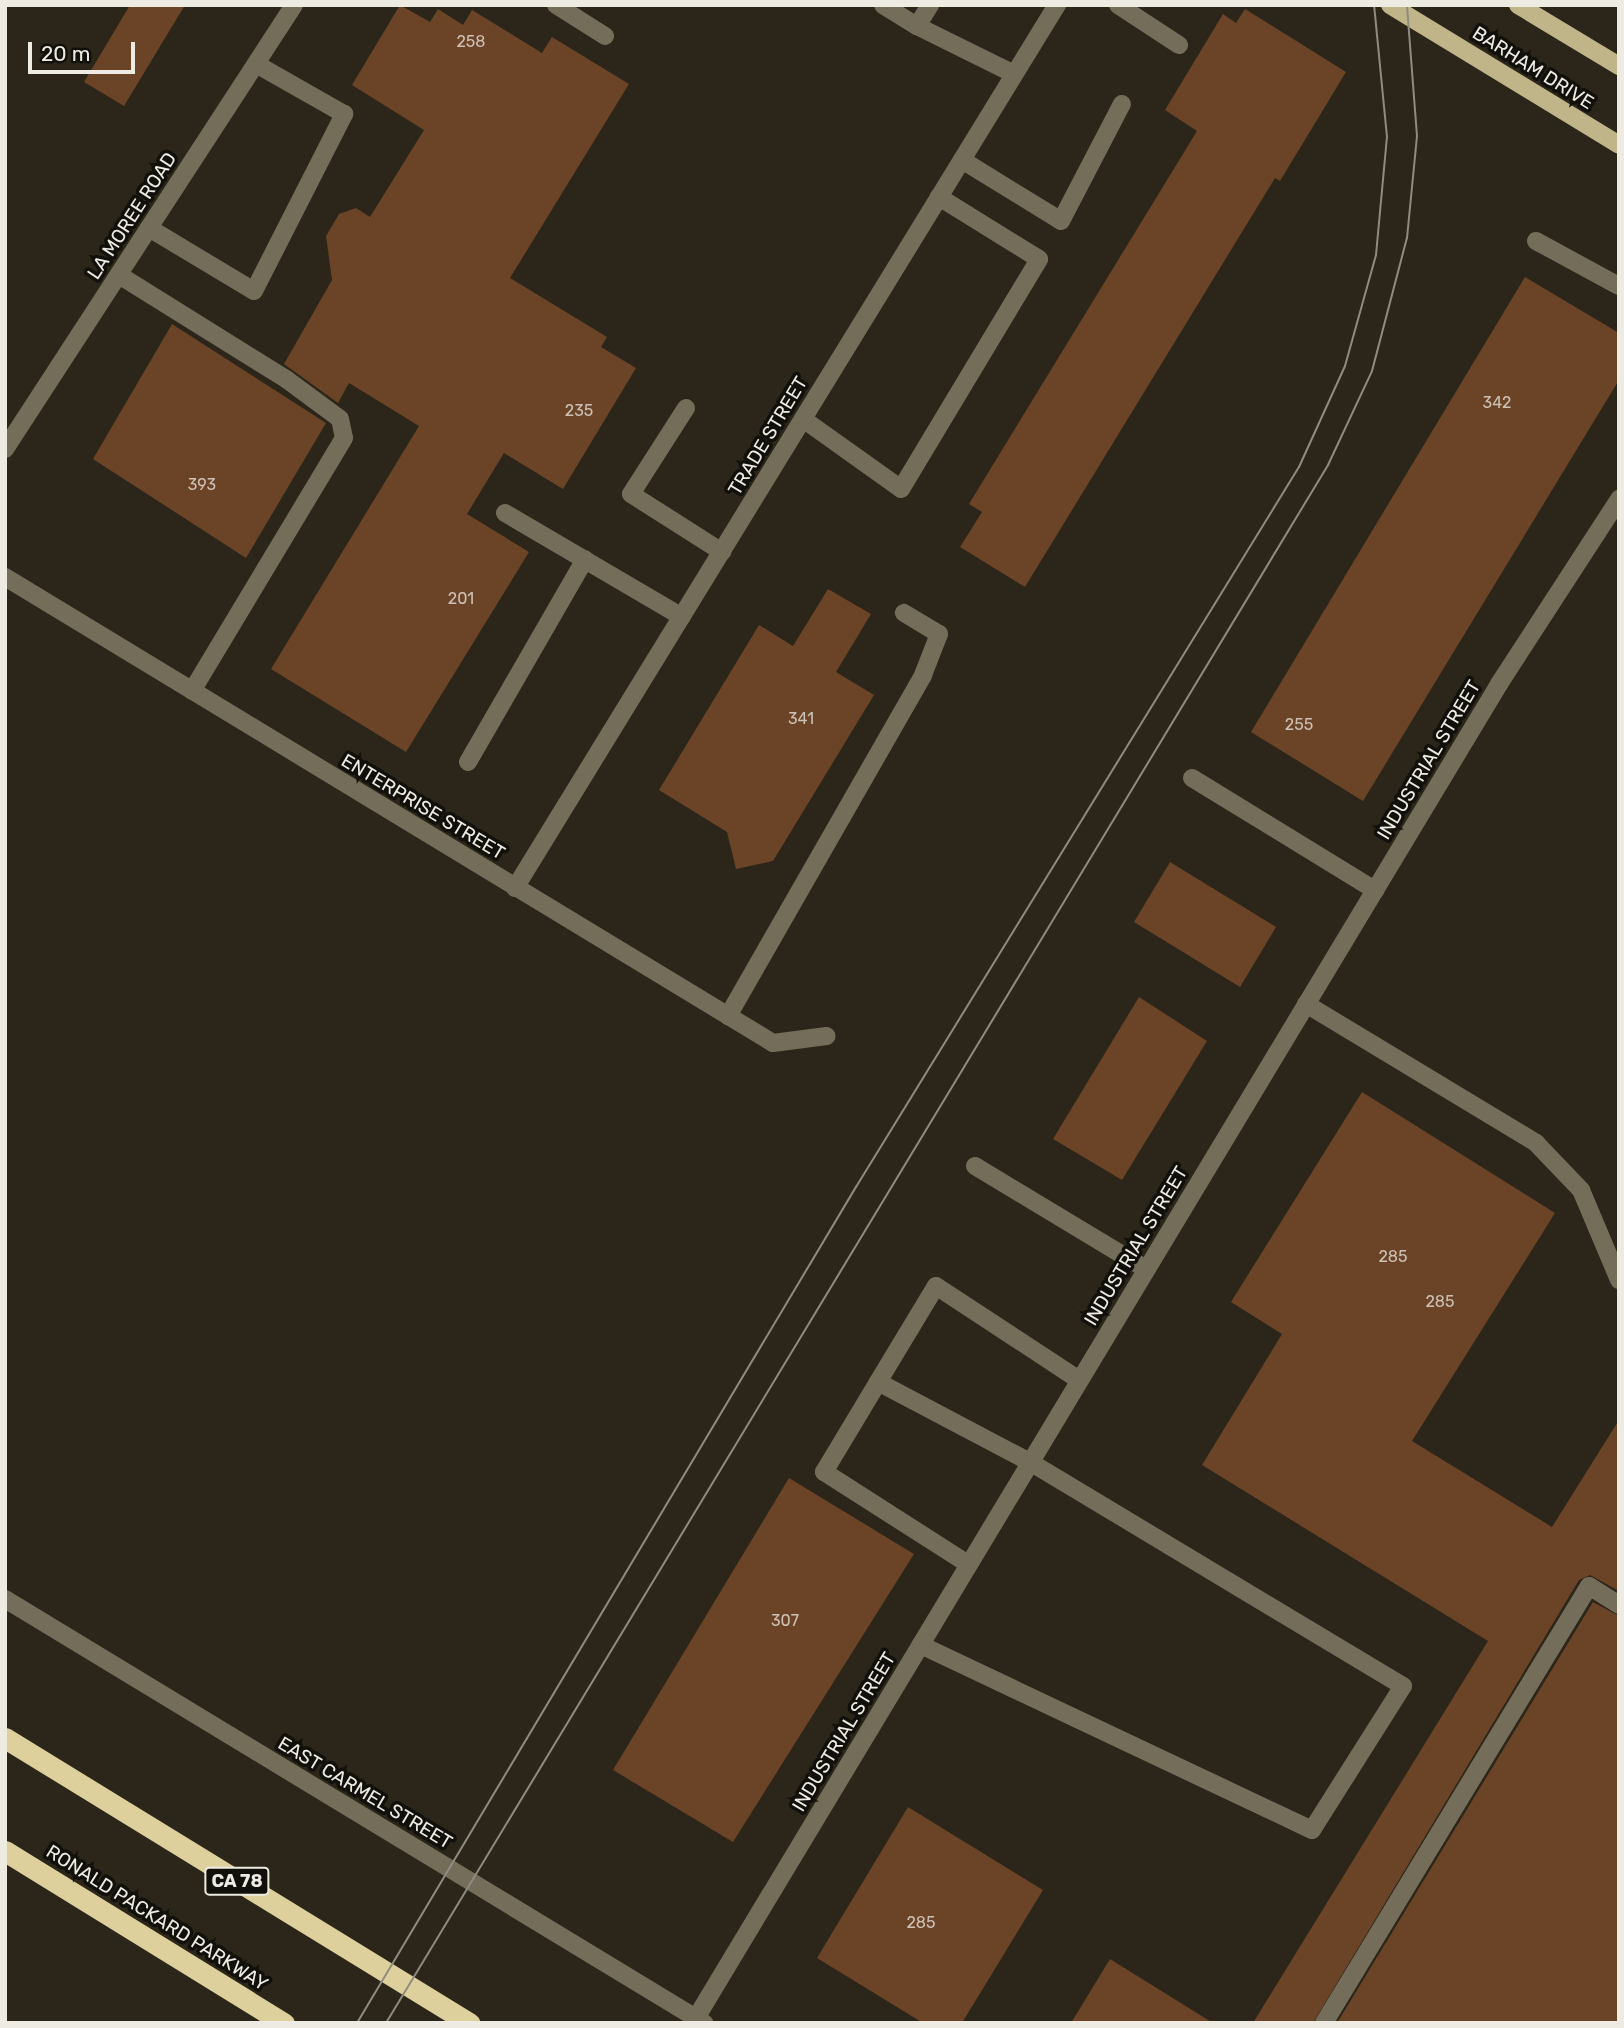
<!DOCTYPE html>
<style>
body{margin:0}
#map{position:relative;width:1624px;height:2028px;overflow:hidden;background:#2b2619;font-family:Rubik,sans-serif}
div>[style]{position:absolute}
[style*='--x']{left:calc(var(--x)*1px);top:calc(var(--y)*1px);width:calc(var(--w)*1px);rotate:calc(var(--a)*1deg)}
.building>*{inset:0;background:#6b4326}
.minor>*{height:18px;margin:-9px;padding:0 9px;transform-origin:9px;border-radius:9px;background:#736d59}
.major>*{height:18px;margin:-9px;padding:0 9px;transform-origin:9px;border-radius:9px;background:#c0b489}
.highway>*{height:21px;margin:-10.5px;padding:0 10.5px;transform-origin:10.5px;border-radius:10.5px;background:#ded09c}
.tram>*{height:2px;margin:-1px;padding:0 1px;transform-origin:1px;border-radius:1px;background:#8f8b81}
span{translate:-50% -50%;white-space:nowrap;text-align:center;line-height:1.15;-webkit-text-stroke:7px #11100a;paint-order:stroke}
.number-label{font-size:16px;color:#cdc1b4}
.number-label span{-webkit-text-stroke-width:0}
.shield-label span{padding:2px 5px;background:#11100a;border:2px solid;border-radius:5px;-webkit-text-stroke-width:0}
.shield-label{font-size:18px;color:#eeebe3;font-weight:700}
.street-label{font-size:19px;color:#eeebe3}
.frame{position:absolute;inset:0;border:7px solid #eeebe3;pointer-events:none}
.scale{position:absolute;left:28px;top:42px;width:107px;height:32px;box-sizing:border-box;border:4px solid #eeebe3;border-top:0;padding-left:9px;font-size:21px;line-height:24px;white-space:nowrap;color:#eeebe3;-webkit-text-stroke:5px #11100a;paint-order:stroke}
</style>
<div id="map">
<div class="building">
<i style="clip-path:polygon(130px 5px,185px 5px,124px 106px,84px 82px)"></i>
<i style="clip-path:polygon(400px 5px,430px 22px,438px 9px,463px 25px,472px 10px,542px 53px,552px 37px,629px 84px,510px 278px,607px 337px,601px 347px,636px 368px,563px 489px,504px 453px,467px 514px,529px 552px,406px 752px,271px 669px,419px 426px,349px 383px,338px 403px,284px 364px,332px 280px,326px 236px,339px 214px,356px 208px,370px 217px,424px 130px,352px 85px)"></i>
<i style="clip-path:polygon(1245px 9px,1346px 72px,1280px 181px,1275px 178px,1025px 587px,960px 547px,982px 512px,969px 504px,1197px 131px,1165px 110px,1223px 14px,1236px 23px)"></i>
<i style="clip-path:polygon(1525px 277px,1619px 333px,1619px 380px,1363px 801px,1251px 732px)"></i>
<i style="clip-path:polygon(172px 324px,326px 423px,246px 558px,93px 459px)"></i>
<i style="clip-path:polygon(828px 589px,871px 614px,836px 672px,874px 695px,773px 861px,736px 869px,727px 832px,659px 790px,759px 625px,793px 646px)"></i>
<i style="clip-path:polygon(1170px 862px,1276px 927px,1240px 987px,1134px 922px)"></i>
<i style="clip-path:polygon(1139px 997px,1207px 1041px,1122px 1180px,1053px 1139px)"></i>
<i style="clip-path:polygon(1362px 1092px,1555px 1213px,1412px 1441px,1552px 1527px,1619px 1420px,1619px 1591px,1590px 1575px,1579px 1580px,1313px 2023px,1253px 2023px,1488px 1641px,1202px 1465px,1282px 1334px,1231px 1302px)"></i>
<i style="clip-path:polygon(789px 1478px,914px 1554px,733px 1842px,613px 1770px)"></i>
<i style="clip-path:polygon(1593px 1602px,1619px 1616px,1619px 2023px,1337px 2023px)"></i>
<i style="clip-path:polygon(908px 1807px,1043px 1890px,962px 2023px,923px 2023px,817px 1958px)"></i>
<i style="clip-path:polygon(1110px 1959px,1213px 2023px,1071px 2023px)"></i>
</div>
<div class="minor">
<i style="--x:556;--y:5;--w:58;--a:32.3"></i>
<i style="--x:883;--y:5;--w:40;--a:32"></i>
<i style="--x:917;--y:26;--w:25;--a:-58"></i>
<i style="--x:1118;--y:5;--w:73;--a:33.3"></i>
<i style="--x:917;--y:26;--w:108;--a:26.3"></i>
<i style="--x:962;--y:160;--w:116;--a:31.6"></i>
<i style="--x:1061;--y:221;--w:132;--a:-62.5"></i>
<i style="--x:149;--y:228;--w:122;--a:31"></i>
<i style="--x:254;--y:291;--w:199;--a:-63"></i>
<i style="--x:344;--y:114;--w:101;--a:-150.4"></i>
<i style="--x:1536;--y:241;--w:94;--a:28.5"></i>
<i style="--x:119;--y:275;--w:197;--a:31.9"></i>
<i style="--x:286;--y:379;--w:67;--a:36.5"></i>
<i style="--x:340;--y:419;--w:19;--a:78"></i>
<i style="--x:344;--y:438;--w:295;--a:121"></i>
<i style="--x:686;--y:408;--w:102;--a:122.6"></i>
<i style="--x:631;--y:494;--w:108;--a:32.5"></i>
<i style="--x:803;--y:419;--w:120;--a:35.5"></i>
<i style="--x:901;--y:489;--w:268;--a:-59"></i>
<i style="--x:1039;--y:259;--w:118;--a:-148.2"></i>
<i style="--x:5;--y:449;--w:530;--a:-56.94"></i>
<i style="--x:505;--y:513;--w:205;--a:30.4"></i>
<i style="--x:5;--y:577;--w:898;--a:31.25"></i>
<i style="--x:773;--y:1043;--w:54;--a:-7.4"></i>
<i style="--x:468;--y:762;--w:234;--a:-60"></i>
<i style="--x:1192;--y:778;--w:215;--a:31.5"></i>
<i style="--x:515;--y:888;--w:1036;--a:-58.46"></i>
<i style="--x:1306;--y:1004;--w:269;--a:31.1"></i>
<i style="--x:1536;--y:1143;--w:65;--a:46.2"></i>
<i style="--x:1581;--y:1190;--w:98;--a:67.1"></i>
<i style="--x:728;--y:1016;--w:393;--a:-60.2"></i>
<i style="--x:923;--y:675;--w:44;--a:-68.7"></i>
<i style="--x:939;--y:634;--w:41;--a:-149"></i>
<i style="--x:975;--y:1166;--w:200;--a:31.1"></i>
<i style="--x:878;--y:1382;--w:172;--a:27.8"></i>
<i style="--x:1030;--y:1462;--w:435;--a:31"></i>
<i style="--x:1403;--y:1686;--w:170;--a:122.3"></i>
<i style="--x:1312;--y:1830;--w:433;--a:-154.7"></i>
<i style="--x:968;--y:1564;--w:171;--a:-147.4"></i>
<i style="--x:824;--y:1472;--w:105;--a:-59"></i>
<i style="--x:878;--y:1382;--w:112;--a:-58.9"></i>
<i style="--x:936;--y:1286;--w:171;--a:33.3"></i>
<i style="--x:5;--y:1599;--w:818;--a:31.24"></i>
<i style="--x:696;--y:2018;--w:1557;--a:-58.95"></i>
<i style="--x:1499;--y:684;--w:221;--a:-57"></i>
<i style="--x:1324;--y:2023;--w:511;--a:-58.77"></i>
<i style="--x:1589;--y:1586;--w:36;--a:32"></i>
</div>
<div class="major">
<i style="--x:1390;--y:5;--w:268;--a:31.4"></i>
<i style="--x:1518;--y:5;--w:118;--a:31.1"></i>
</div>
<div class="highway">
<i style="--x:5;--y:1738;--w:545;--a:31.56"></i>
<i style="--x:5;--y:1851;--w:328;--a:31.7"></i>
</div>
<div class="tram">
<i style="--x:357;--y:2023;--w:974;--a:-59.17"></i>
<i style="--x:856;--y:1187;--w:845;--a:-58.4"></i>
<i style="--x:1299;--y:467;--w:111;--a:-65.5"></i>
<i style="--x:1345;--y:366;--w:115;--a:-74.4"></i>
<i style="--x:1376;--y:255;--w:119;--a:-84.7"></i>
<i style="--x:1387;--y:137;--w:133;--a:-95.6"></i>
<i style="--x:386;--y:2023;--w:1821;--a:-58.84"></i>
<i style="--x:1328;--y:465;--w:104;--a:-64.9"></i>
<i style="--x:1372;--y:371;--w:138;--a:-75.3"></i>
<i style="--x:1407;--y:238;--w:102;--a:-84.4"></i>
<i style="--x:1417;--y:136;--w:131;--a:-94.4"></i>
</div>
<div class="number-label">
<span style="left:471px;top:42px">258</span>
<span style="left:1497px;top:403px">342</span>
<span style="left:579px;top:411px">235</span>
<span style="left:202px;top:485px">393</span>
<span style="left:461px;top:599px">201</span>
<span style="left:801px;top:719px">341</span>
<span style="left:1299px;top:725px">255</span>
<span style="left:1393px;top:1257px">285</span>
<span style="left:1440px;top:1302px">285</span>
<span style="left:785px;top:1621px">307</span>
<span style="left:921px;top:1923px">285</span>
</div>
<div class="shield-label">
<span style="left:237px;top:1881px">CA 78</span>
</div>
<div class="street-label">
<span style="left:1533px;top:68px;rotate:32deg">BARHAM DRIVE</span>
<span style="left:132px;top:216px;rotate:-57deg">LA MOREE ROAD</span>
<span style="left:768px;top:436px;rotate:-59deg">TRADE STREET</span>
<span style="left:1429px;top:760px;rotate:-59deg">INDUSTRIAL STREET</span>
<span style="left:423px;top:807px;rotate:31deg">ENTERPRISE STREET</span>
<span style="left:1136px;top:1246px;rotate:-59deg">INDUSTRIAL STREET</span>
<span style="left:844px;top:1732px;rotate:-59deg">INDUSTRIAL STREET</span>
<span style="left:365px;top:1793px;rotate:31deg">EAST CARMEL STREET</span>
<span style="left:157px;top:1918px;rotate:32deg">RONALD PACKARD PARKWAY</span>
</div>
<div class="frame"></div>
<div class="scale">20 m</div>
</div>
